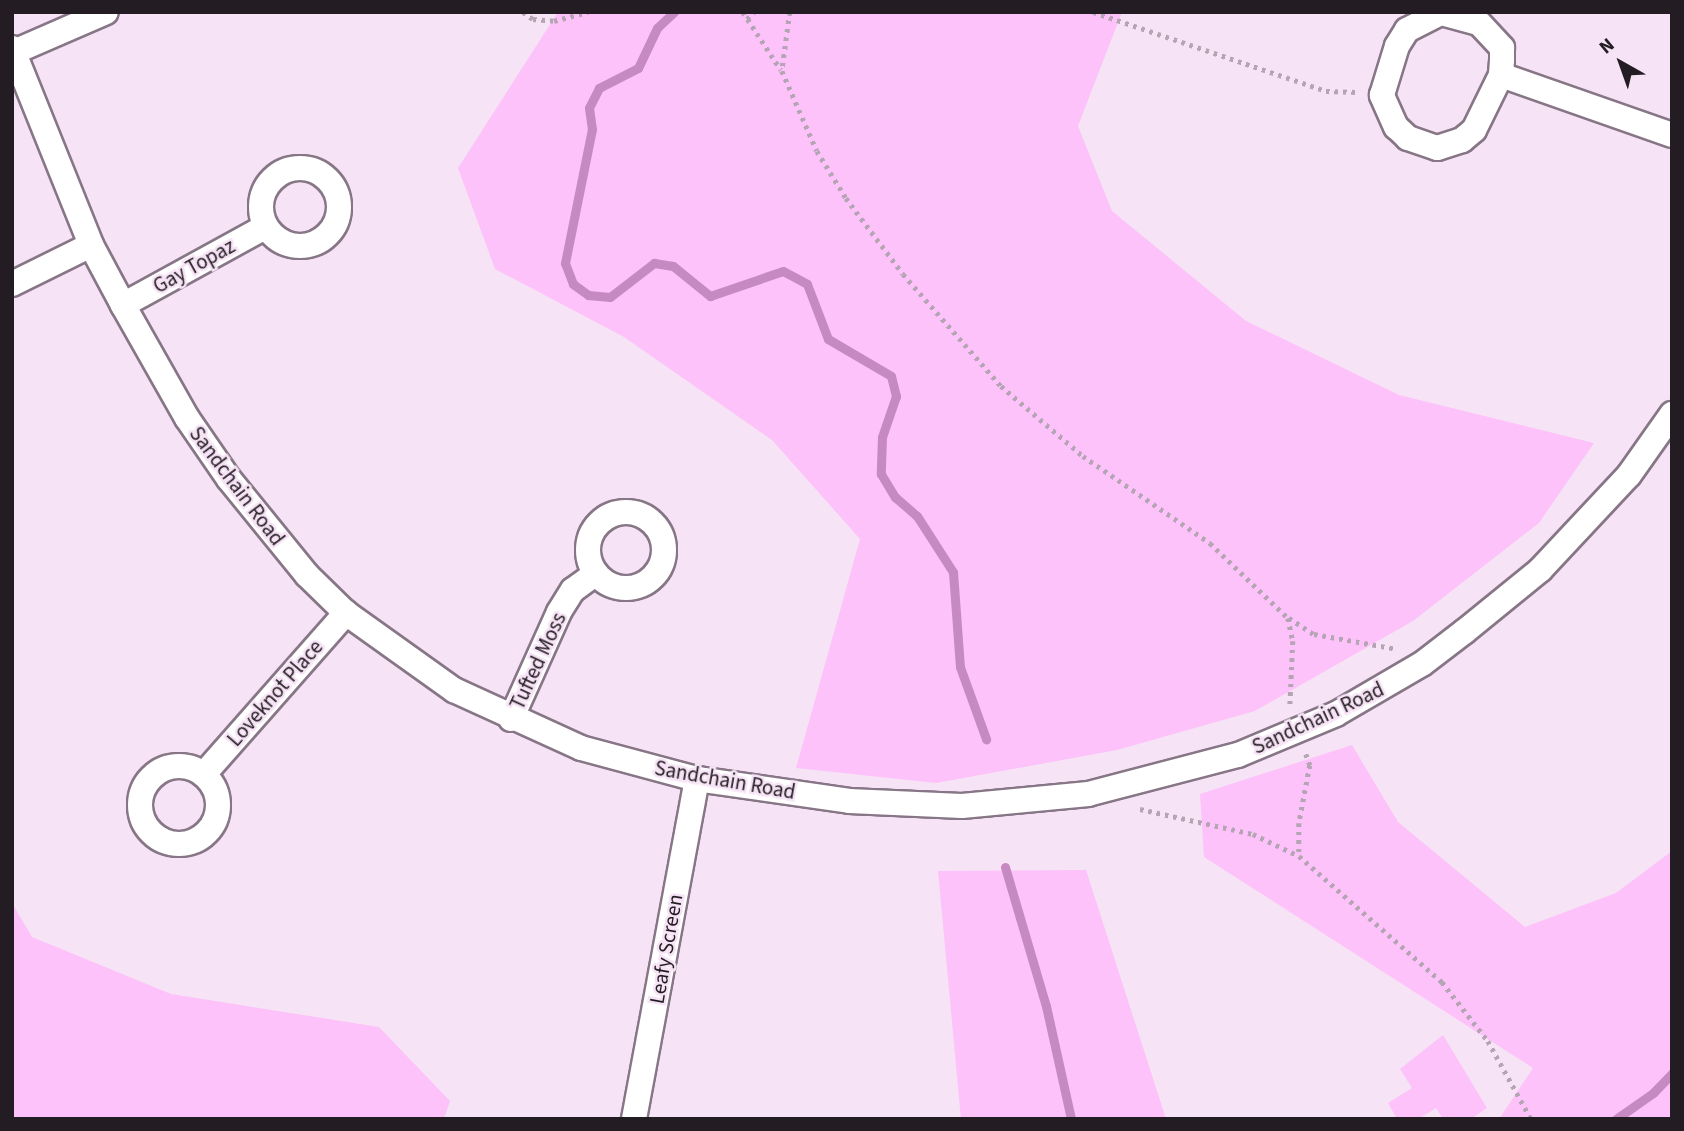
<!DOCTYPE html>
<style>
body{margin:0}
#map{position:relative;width:1684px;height:1131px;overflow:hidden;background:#f6e3f5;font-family:"Source Sans 3",sans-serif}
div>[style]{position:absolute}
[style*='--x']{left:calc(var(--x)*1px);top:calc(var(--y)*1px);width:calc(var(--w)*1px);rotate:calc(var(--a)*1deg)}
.green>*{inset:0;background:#fdc2f9}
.stream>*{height:9px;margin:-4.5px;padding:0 4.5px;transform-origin:4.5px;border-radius:4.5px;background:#c689c2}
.path>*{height:4.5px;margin-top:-2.25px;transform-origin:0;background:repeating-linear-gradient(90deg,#b5a5b4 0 3.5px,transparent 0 8.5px)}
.roads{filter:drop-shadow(2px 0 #877686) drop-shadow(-2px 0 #877686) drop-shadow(0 2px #877686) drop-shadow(0 -2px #877686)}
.street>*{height:24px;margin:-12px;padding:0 12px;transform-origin:12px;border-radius:12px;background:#fff}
.street>.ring{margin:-12px;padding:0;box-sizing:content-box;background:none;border:24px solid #fff;border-radius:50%}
span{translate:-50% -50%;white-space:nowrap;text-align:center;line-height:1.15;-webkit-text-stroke:5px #f6e3f5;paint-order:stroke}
.street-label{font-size:21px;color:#231c22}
.frame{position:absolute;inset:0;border:14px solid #231c22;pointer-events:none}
.north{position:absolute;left:1586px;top:28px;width:70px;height:70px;-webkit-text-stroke:5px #f6e3f5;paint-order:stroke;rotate:320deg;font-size:19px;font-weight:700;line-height:28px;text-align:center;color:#231c22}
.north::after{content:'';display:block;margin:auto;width:24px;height:32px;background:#231c22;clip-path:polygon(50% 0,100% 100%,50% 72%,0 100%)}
</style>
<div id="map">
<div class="green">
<i style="clip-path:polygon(558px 12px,1122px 12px,1078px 126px,1112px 211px,1246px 321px,1399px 395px,1594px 443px,1539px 523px,1413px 621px,1255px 711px,1117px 750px,936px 783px,796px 768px,860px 539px,772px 440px,624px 337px,495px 269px,458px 168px)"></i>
<i style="clip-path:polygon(1352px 745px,1398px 822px,1525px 927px,1616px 893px,1672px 851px,1672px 1119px,1499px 1119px,1533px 1068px,1204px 857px,1200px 794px)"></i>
<i style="clip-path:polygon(1086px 870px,1166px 1119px,961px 1119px,938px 871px)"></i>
<i style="clip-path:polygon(12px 903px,32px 937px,171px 994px,379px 1027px,450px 1101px,444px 1119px,12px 1119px)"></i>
<i style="clip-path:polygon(1443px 1035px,1487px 1108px,1471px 1119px,1443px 1119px,1436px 1108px,1418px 1119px,1397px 1119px,1388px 1103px,1412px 1088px,1400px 1069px)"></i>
</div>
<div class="stream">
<i style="--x:674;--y:12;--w:23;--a:137"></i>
<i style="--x:657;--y:28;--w:44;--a:115.4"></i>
<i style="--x:638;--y:68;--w:44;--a:152.9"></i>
<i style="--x:599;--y:88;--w:22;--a:117"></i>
<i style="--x:589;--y:108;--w:21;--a:82"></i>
<i style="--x:592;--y:129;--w:137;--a:101.4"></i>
<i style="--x:565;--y:263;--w:22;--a:69"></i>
<i style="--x:573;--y:284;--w:19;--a:36"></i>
<i style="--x:588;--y:295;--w:22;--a:5"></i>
<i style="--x:610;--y:297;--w:56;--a:-37.7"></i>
<i style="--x:654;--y:263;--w:19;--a:9"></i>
<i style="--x:673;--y:266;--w:48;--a:39"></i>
<i style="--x:710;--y:296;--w:77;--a:-18.9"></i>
<i style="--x:783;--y:271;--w:27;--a:28"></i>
<i style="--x:807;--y:284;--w:59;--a:69.1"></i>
<i style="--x:828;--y:339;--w:73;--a:30.4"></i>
<i style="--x:891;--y:376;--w:21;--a:76"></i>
<i style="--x:896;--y:396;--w:43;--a:108.9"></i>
<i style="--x:882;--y:437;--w:37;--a:92"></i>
<i style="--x:881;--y:474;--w:27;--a:59"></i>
<i style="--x:895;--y:497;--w:29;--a:41"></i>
<i style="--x:917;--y:516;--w:67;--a:57.3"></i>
<i style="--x:953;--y:572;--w:95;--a:85.8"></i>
<i style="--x:960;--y:667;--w:77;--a:70.1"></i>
<i style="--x:1005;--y:867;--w:145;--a:73.6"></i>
<i style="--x:1046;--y:1006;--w:116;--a:77.5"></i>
<i style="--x:1616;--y:1119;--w:45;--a:-35.1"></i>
<i style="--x:1653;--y:1093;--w:28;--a:-46"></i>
</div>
<div class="path">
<i style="--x:523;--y:12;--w:12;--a:35"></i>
<i style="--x:533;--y:19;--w:21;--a:5"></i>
<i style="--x:554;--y:21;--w:35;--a:-15"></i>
<i style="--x:743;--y:12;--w:69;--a:56.8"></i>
<i style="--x:790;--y:12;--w:60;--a:97.7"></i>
<i style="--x:782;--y:71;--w:87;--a:66.4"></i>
<i style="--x:817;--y:151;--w:55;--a:58.3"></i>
<i style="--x:846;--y:198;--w:95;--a:53.1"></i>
<i style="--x:903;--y:274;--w:149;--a:48.8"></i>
<i style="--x:1001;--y:386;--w:108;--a:40.5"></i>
<i style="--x:1083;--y:456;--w:154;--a:34.4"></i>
<i style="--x:1210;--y:543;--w:108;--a:43.9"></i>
<i style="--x:1288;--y:618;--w:24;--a:78"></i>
<i style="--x:1293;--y:641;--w:65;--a:92.6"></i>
<i style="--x:1093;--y:12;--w:246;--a:18.7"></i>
<i style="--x:1326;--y:91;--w:31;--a:2"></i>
<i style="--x:747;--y:19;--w:10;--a:-45"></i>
<i style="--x:1289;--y:618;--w:30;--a:33"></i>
<i style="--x:1314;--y:634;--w:84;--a:10.2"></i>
<i style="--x:1306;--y:754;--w:12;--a:70"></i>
<i style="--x:1310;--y:765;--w:59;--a:100.7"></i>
<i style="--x:1299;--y:823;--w:33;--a:90"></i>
<i style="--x:1299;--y:856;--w:191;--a:41.4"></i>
<i style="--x:1442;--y:982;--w:75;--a:52.1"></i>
<i style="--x:1488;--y:1041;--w:89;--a:61.1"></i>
<i style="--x:1140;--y:809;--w:116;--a:12.5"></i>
<i style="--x:1253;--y:834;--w:51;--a:25.6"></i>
</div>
<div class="roads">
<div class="street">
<i style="--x:1441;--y:13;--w:39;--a:15"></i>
<i style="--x:1479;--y:23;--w:34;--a:47"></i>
<i style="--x:1502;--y:48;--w:12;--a:90"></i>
<i style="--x:1502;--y:60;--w:15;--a:94"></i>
<i style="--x:1501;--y:75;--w:61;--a:116.1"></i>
<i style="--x:1474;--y:130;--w:16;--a:140"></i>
<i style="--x:1462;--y:140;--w:26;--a:162"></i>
<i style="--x:1437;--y:148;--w:31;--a:-161"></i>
<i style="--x:1408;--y:138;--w:16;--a:-137"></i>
<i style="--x:1396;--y:127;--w:35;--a:-114"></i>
<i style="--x:1382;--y:95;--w:51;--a:-73"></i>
<i style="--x:1397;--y:46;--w:19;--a:-58"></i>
<i style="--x:1407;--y:30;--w:38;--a:-27"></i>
<i style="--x:12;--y:48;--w:212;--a:68.1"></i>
<i style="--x:91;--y:245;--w:68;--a:61.9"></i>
<i style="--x:123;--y:305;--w:130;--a:60.5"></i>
<i style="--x:187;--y:418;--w:74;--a:55.5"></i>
<i style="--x:229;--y:479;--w:124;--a:50.9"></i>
<i style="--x:307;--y:575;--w:54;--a:44.3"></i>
<i style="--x:346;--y:613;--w:133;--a:35.5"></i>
<i style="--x:454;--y:690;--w:140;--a:24.5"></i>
<i style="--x:581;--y:748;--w:120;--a:15"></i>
<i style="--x:697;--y:779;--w:154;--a:8.2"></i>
<i style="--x:849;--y:801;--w:113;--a:2.5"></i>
<i style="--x:962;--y:806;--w:127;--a:-5.4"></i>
<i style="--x:1088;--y:794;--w:155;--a:-14.6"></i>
<i style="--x:1238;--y:755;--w:106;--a:-22.7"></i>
<i style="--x:1336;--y:714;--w:99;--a:-30.2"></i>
<i style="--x:1422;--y:664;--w:54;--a:-37.5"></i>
<i style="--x:1465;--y:631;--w:97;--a:-39.1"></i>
<i style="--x:1540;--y:570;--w:130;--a:-46.9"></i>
<i style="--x:1629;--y:475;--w:75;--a:-54.8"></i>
<i style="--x:14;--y:52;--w:100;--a:-23.5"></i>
<i style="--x:1501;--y:75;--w:181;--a:19.3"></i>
<i class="ring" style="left:261px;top:168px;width:54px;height:54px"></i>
<i style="--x:12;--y:284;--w:88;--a:-26.3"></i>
<i style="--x:123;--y:305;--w:162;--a:-28.8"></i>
<i class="ring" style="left:588px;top:512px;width:52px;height:52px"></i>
<i style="--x:511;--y:719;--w:117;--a:-65.8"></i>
<i style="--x:559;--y:612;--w:26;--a:-58"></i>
<i style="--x:573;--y:590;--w:27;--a:-36"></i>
<i class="ring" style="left:140px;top:766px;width:54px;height:54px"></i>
<i style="--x:204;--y:774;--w:215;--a:-48.6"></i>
<i style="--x:634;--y:1119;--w:346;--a:-79.5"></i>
</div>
</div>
<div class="street-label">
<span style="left:194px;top:266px;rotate:-29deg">Gay Topaz</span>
<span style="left:237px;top:486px;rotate:53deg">Sandchain Road</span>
<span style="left:538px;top:661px;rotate:-65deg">Tufted Moss</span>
<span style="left:275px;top:693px;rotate:-49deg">Loveknot Place</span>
<span style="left:1318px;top:718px;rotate:-25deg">Sandchain Road</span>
<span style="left:725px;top:780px;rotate:10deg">Sandchain Road</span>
<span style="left:666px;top:949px;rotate:-80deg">Leafy Screen</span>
</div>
<div class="frame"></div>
<div class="north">N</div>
</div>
